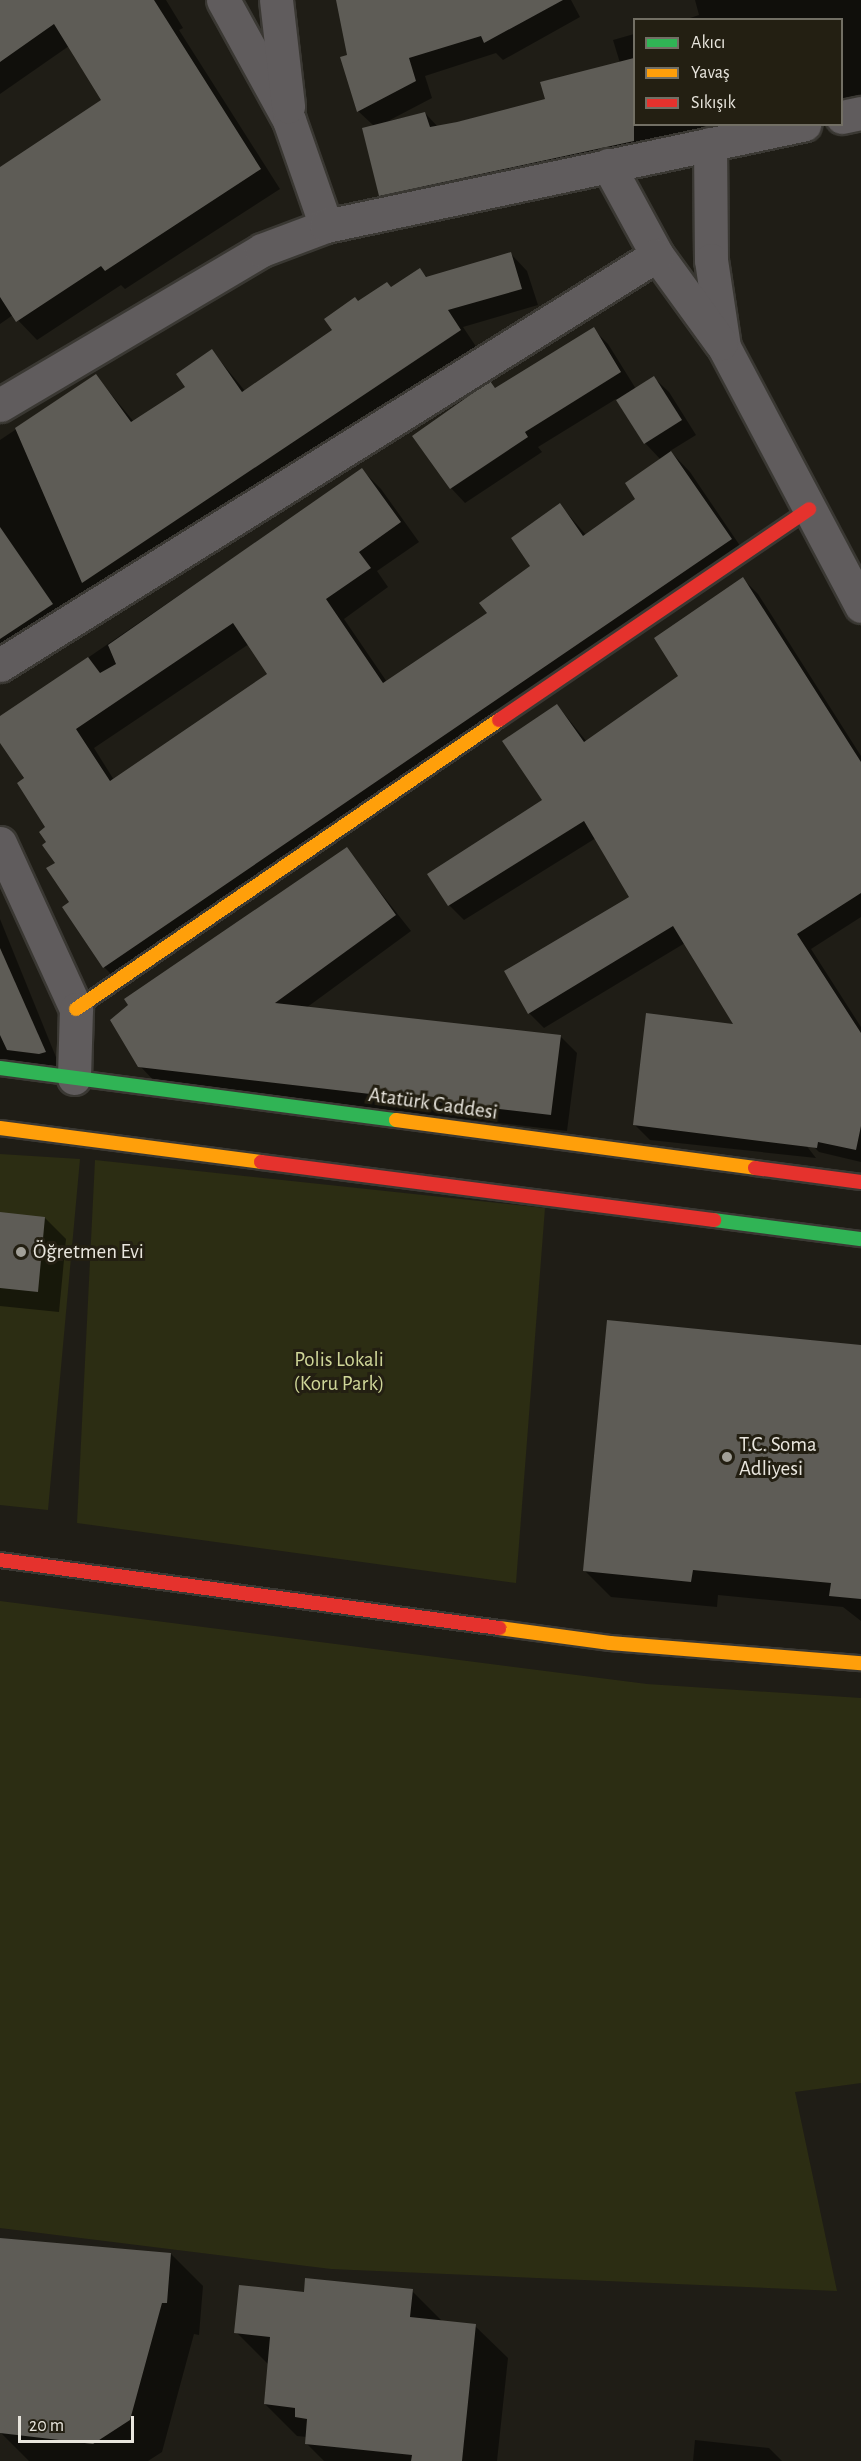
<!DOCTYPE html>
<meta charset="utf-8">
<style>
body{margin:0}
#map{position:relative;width:861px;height:2461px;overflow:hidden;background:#1f1d16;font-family:"Alegreya Sans",sans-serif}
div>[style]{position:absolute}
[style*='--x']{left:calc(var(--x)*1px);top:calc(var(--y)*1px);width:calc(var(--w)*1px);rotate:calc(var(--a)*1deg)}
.green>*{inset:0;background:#2c2d13}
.shadow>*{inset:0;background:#0007}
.building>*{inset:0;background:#5e5c56}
.roads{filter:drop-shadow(2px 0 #3a3833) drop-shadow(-2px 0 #3a3833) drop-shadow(0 2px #3a3833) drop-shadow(0 -2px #3a3833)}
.street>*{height:33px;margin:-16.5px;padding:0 16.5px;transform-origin:16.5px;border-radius:16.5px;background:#605c5d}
.fast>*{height:14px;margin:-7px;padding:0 7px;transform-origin:7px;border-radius:7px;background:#30b455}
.slow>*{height:14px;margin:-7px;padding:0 7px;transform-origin:7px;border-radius:7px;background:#ff9f0a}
.jam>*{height:14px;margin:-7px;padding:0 7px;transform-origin:7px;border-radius:7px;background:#e5322d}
.dots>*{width:16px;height:16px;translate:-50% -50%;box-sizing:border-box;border:3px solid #231f12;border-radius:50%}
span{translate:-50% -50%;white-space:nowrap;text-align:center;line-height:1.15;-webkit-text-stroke:6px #231f12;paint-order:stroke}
.street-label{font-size:21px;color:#e9e6de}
.poi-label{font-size:21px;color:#e9e6de}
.left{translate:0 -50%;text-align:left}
.park-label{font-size:21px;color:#cfd698}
.legend{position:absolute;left:633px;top:18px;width:210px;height:108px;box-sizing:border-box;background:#231f12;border:2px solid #726f64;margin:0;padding:8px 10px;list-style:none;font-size:18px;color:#e9e6de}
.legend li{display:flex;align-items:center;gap:12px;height:30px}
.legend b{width:30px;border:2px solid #726f64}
.scale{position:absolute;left:18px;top:2416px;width:116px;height:27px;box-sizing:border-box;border:3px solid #e9e6de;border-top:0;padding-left:8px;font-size:18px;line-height:21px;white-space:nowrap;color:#e9e6de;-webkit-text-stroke:4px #231f12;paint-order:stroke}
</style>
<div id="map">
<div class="green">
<i style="clip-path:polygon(0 1154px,80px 1159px,48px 1510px,0 1505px)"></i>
<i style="clip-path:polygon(95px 1160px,545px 1208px,516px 1583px,77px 1523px)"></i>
<i style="clip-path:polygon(0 1601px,647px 1684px,861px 1698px,861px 2083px,795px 2092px,837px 2291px,331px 2269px,0 2228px)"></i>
</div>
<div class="shadow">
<i style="clip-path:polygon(0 0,166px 0,183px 28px,179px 30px,280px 189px,125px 289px,121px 285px,37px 340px,13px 315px,0 324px,0 168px,103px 100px,69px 46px,0 94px)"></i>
<i style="clip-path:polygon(338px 0,571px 0,580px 17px,503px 60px,496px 53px,425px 76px,432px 98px,388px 121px,425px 113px,438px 127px,547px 100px,620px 63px,613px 40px,634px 34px,634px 124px,784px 124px,397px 212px,380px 195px,374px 126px,358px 111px)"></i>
<i style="clip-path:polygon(695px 0,861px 0,861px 97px,842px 103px,842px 20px,684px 20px,699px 15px)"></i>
<i style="clip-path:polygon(511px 254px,527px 271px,538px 305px,463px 327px,477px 348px,0 667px,0 440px,96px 376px,134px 422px,187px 388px,212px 351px,245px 391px,334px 330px,359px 303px,392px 289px,420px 270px,428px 278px)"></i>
<i style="clip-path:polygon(evenodd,593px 329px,608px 344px,636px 389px,654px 378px,669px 392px,696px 435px,670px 451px,690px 472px,749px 559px,123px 986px,104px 967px,71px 902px,49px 843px,47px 828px,0 729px,0 718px,362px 470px,381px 489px,419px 542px,377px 571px,388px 587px,344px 619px,387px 682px,489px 613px,533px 567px,560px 505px,586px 535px,637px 499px,661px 460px,645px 443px,616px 399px,538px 447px,542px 452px,465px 503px,451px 488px,490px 383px,496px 389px,593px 329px,249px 644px,270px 674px,114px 780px,94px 748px,249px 644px)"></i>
<i style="clip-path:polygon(743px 579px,758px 594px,861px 756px,861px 917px,811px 949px,861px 1027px,861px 1070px,795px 1131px,816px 1158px,650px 1140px,635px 1125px,736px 1025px,685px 943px,544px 1028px,529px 1013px,631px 898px,596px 838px,464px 920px,449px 905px,544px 800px,557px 705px,587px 742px,680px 677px)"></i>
<i style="clip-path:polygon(346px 849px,411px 931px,306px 1008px,560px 1036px,577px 1053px,567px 1131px,156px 1083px,140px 1066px)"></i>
<i style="clip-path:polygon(0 919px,60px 1067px,0 1070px)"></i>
<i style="clip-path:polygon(861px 1099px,861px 1162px,819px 1152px,805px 1138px)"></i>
<i style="clip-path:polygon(0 1213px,45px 1218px,66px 1239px,59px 1312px,0 1306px)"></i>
<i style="clip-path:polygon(861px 1347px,861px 1621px,843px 1607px,718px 1595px,717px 1607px,611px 1597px,585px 1571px)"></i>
<i style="clip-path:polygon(0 2239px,171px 2254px,203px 2286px,199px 2335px,194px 2334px,162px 2452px,148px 2461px,29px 2461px,0 2432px)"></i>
<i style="clip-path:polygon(412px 2291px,443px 2322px,475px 2326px,508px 2358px,497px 2461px,324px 2461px,306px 2443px,307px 2437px,297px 2436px,265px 2404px,268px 2364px,236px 2332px,305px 2294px)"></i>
<i style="clip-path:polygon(695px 2440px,769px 2448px,782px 2461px,693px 2461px)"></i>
</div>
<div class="building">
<i style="clip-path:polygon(0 0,154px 0,261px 169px,105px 271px,101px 266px,16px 322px,0 297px,0 167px,101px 100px,54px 24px,0 62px)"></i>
<i style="clip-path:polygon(336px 0,563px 0,484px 43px,481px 36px,409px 58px,416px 81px,357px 112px,340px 57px,347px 55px)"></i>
<i style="clip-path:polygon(634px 58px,634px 141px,379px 196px,362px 128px,425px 112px,430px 127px,457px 122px,545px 99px,540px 82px)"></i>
<i style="clip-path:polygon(511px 252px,522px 289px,448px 310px,461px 330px,82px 583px,15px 428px,96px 374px,131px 422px,185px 387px,176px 374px,212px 349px,242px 392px,332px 330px,324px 319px,355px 297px,358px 301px,387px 282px,391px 287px,420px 268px,426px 277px)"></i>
<i style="clip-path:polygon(594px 327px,621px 372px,525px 432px,528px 437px,450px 489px,412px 436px,490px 381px,495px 388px)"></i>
<i style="clip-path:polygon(654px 376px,682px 420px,644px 444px,616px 400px)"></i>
<i style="clip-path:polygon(evenodd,671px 451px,732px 539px,103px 968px,62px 907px,69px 902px,46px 868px,55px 863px,42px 845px,46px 842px,39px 832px,45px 827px,17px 783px,24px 778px,0 743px,0 716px,88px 657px,100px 673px,116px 664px,108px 645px,362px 468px,401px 522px,359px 552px,371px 568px,326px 599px,383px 683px,487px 613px,479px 603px,530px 566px,511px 538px,560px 503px,583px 536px,635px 499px,625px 483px,671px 451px,233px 623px,267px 674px,110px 781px,76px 729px,233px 623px)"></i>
<i style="clip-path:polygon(0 527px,53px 604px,0 639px)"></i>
<i style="clip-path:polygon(743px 577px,861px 762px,861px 893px,797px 934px,861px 1033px,861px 1126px,856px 1150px,818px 1142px,817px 1148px,633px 1125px,646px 1013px,733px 1024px,673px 926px,528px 1014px,504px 971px,629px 897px,584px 821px,448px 906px,427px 874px,542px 800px,502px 741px,557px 704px,584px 742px,678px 676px,654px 638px)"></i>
<i style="clip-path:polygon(347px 847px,396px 915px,275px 1003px,561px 1035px,551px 1115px,138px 1067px,110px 1020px,128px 1005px,124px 999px)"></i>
<i style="clip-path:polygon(0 948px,46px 1052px,39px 1054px,7px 1050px,0 1035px)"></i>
<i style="clip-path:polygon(0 1212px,45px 1217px,38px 1292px,0 1288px)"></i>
<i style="clip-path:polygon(607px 1320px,861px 1345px,861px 1599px,829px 1596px,831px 1583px,693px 1570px,691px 1582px,583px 1571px)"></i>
<i style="clip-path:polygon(0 2238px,171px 2253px,167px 2303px,162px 2303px,130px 2420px,93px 2444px,0 2433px)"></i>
<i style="clip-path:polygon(305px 2278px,413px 2289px,410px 2317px,476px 2324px,462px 2461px,411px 2461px,412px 2455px,305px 2444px,307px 2419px,295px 2417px,295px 2408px,264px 2404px,270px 2337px,234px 2333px,239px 2285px,304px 2292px)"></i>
</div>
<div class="roads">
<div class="street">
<i style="--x:223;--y:0;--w:137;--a:61.2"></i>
<i style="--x:289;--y:120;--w:112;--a:70.8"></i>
<i style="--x:276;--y:0;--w:107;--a:83.5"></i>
<i style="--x:842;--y:117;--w:19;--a:-12"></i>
<i style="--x:710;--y:144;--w:116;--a:89.5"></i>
<i style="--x:711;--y:260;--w:88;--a:81.5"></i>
<i style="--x:724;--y:347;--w:293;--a:62.1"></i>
<i style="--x:608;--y:165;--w:102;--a:61.4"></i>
<i style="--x:657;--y:255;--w:109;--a:54"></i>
<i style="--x:0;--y:405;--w:304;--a:-30.6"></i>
<i style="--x:262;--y:250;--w:68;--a:-20.6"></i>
<i style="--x:326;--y:226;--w:489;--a:-12"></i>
<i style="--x:0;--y:665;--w:774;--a:-31.97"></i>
<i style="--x:0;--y:843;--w:183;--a:65.4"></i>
<i style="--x:76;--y:1009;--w:69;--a:91.7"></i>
</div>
<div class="fast">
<i style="--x:0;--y:1068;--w:399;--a:7.5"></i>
<i style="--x:714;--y:1220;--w:148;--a:7.4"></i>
</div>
<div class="slow">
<i style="--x:76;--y:1009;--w:512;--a:-34.34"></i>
<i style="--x:396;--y:1120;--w:362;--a:7.6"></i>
<i style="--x:0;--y:1128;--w:263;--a:7.4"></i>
<i style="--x:499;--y:1628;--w:112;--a:7.7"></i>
<i style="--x:610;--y:1643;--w:252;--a:4.6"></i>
</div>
<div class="jam">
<i style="--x:499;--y:720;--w:375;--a:-34.2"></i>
<i style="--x:261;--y:1162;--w:457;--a:7.3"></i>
<i style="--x:755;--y:1168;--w:107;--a:7.5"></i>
<i style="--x:0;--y:1560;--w:504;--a:7.76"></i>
</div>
</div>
<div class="dots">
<i style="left:21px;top:1252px;background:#a2a098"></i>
<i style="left:727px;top:1457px;background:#a2a098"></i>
</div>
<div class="street-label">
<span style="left:433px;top:1104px;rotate:8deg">Atatürk Caddesi</span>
</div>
<div class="poi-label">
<span class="left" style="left:33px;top:1252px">Öğretmen Evi</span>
<span class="left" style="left:739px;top:1457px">T.C. Soma<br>Adliyesi</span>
</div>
<div class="park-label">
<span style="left:339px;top:1372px">Polis Lokali<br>(Koru Park)</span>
</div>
<ul class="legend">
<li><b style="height:8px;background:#30b455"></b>Akıcı</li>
<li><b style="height:8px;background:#ff9f0a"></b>Yavaş</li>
<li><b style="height:8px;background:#e5322d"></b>Sıkışık</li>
</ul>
<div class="scale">20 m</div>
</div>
